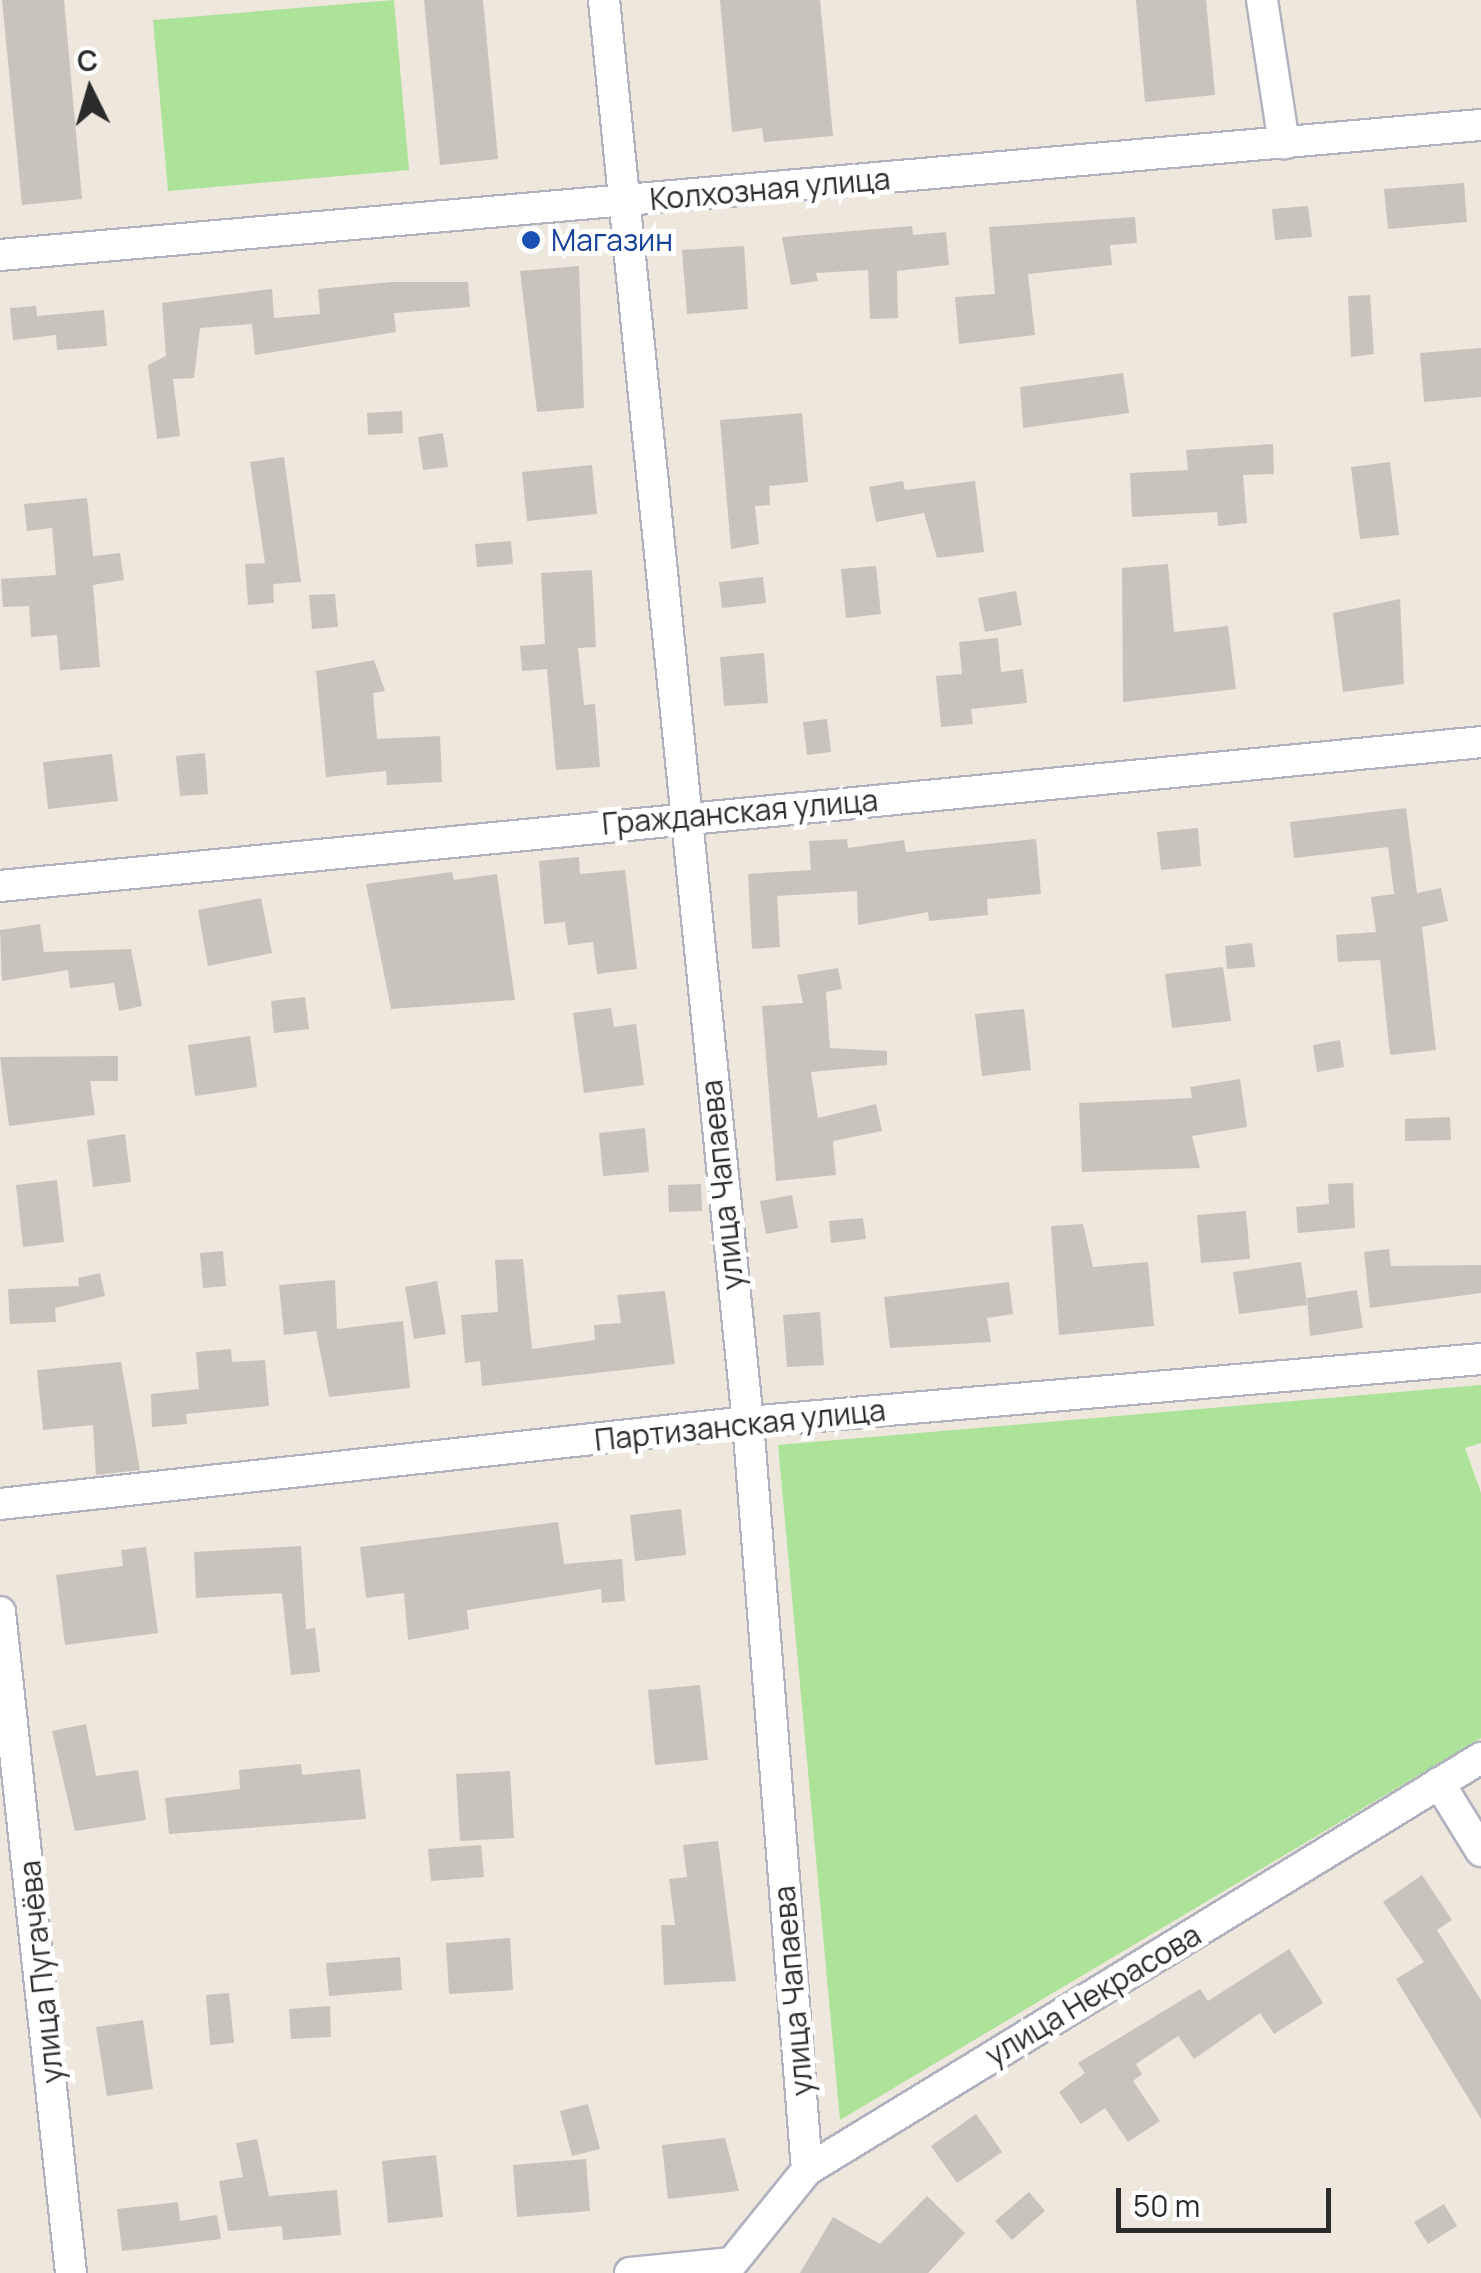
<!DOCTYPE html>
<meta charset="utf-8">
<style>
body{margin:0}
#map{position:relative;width:1481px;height:2273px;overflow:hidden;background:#ede7dd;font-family:Manrope,sans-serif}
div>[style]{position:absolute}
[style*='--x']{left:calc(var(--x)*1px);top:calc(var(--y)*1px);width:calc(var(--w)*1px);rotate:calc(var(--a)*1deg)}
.green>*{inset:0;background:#ace399}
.building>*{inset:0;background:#c8c4bc}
.roads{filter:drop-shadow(2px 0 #b1b2be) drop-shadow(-2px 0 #b1b2be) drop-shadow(0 2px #b1b2be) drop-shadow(0 -2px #b1b2be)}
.minor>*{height:30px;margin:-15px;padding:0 15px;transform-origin:15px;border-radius:15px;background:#fff}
.dots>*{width:28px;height:28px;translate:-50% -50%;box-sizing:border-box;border:5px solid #fff;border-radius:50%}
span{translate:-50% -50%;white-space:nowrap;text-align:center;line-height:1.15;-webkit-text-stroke:10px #fff;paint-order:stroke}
.street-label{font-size:30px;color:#2b2b2b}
.transit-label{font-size:30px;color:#164399}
.left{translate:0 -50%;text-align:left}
.north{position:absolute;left:40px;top:40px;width:100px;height:100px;-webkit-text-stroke:8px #fff;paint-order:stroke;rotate:355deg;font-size:28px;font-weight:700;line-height:40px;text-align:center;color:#2b2b2b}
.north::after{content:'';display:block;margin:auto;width:35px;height:45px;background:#2b2b2b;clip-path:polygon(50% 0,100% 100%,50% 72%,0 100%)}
.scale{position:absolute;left:1116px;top:2188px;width:215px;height:45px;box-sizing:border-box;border:5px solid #2b2b2b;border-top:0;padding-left:12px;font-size:30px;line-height:35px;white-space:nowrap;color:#2b2b2b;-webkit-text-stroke:8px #fff;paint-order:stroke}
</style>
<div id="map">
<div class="green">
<i style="clip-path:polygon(394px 0,409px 170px,168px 191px,153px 20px)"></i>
<i style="clip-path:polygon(1481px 1385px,1481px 1443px,1465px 1448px,1481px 1493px,1481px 1738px,840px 2120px,778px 1445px)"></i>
</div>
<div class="building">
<i style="clip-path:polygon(2px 0,64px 0,82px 199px,22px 205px)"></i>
<i style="clip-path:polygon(424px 0,483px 0,498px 159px,440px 165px)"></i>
<i style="clip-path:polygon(720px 0,820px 0,833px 136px,764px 142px,762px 128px,732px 132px)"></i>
<i style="clip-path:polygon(1136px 0,1206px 0,1215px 95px,1145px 102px)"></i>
<i style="clip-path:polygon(1464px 183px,1467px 222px,1388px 229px,1384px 189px)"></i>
<i style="clip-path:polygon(1308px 206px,1312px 237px,1275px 240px,1272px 209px)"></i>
<i style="clip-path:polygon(1135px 217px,1137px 243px,1110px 245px,1112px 265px,1028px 274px,1035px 335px,959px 344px,955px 297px,995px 294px,989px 227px)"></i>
<i style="clip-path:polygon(912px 226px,913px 235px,946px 232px,949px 265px,897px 271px,898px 318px,870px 319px,868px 270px,816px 273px,818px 281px,791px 285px,782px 237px)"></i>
<i style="clip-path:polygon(744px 246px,748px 309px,687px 314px,682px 250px)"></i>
<i style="clip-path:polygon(579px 266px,584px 408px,537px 412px,520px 271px)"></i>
<i style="clip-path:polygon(391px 282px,468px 282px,470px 307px,394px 313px,396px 332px,255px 355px,252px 324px,200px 328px,194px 378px,173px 379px,180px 436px,157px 439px,148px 365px,166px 356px,162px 303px,272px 289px,274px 318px,320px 314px,318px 289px)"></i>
<i style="clip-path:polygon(1370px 295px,1374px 354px,1351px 357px,1348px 296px)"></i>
<i style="clip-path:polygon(36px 306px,37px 316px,104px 310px,107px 346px,57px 350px,56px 335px,13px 340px,10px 308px)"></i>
<i style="clip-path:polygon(1481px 348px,1481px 397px,1424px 402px,1420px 353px)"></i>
<i style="clip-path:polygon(1123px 373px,1129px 413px,1023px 428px,1020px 387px)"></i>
<i style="clip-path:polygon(402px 411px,403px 433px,368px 435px,367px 413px)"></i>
<i style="clip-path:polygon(802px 413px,808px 482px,769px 486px,770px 505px,755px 506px,759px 544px,731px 549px,720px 420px)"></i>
<i style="clip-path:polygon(443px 433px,448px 467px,423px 470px,418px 437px)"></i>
<i style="clip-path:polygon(1273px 444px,1274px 474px,1243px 475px,1247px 523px,1218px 526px,1217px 512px,1132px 517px,1130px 473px,1188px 470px,1186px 450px)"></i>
<i style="clip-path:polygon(284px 457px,301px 582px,273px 584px,274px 603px,248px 605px,245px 564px,265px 563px,250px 462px)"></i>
<i style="clip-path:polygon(1390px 462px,1399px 535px,1360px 539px,1351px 467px)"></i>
<i style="clip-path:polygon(592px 465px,597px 514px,527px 521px,522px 472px)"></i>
<i style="clip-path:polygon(903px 481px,905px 490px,975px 481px,984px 552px,937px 558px,924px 513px,876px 522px,869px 487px)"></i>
<i style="clip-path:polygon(87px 498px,93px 556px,120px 553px,124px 580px,93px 585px,100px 667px,60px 670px,57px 635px,31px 637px,29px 606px,3px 607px,1px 579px,56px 575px,52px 528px,27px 531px,24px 504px)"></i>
<i style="clip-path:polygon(511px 541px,513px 564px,477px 567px,475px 544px)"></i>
<i style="clip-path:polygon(1168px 564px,1174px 632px,1228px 626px,1236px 689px,1123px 702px,1122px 568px)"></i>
<i style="clip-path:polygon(876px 566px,881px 614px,846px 618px,841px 569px)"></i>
<i style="clip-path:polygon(592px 570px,596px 647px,578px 648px,584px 705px,595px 704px,600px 767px,556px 770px,547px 669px,522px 671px,520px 646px,545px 644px,541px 573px)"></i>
<i style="clip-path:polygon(763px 577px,766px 603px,722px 608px,719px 582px)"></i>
<i style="clip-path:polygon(1016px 591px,1022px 625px,985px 632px,978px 598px)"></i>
<i style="clip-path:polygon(335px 594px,338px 627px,312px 629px,309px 595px)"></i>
<i style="clip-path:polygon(1400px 599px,1404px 684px,1343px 692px,1333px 613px)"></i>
<i style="clip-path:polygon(998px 638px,1001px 672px,1023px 669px,1027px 703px,971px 709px,973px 724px,941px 727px,936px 676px,962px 674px,959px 642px)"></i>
<i style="clip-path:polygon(764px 653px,768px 703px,724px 706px,720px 657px)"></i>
<i style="clip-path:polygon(374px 660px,385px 691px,373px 693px,377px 739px,440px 736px,442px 782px,387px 785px,386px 771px,326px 777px,316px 671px)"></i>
<i style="clip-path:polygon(827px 719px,831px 752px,807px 755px,803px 722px)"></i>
<i style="clip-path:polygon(205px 753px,208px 794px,180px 796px,176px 756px)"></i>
<i style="clip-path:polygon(112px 754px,118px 801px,48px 809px,43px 762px)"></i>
<i style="clip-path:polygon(1406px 808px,1417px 893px,1441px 888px,1448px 921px,1422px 927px,1436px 1050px,1390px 1055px,1380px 960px,1338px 962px,1336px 935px,1376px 932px,1371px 897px,1394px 894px,1388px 847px,1294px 858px,1290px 822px)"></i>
<i style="clip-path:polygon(1198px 828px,1201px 866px,1161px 870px,1157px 832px)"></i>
<i style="clip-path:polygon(847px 839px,848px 848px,904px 840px,906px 852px,1036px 839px,1041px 894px,987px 899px,988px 915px,929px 921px,928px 912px,858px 925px,857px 891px,777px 896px,780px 947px,752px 949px,748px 874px,811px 870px,809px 841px)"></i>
<i style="clip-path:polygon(579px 857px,580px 874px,625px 870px,637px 969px,597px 974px,593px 942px,568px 945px,565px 922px,544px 924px,539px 861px)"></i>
<i style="clip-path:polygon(452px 872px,454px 880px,497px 874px,515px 1000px,391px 1009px,366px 884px)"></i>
<i style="clip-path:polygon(261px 898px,272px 953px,208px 966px,198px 910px)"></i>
<i style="clip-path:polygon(40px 924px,44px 952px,131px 949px,142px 1006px,119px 1011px,114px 983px,70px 988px,68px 970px,2px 981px,0 930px)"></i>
<i style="clip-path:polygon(1252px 943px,1255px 967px,1227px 969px,1225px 946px)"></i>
<i style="clip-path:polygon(1223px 967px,1231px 1021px,1172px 1028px,1165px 974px)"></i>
<i style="clip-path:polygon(838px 968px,842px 989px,826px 992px,830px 1048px,887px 1051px,887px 1065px,811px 1072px,818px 1118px,876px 1104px,882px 1131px,833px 1141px,836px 1175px,776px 1181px,762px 1006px,803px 1003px,797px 975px)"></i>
<i style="clip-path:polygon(305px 997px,309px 1029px,274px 1033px,271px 1001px)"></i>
<i style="clip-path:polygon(611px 1008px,614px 1027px,636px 1024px,644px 1085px,584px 1093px,573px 1013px)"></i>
<i style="clip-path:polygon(1024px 1009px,1031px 1070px,982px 1076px,975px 1014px)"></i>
<i style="clip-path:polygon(250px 1036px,257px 1087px,195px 1096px,188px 1045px)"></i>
<i style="clip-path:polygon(1340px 1040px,1344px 1067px,1317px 1072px,1313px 1045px)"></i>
<i style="clip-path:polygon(118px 1056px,118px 1081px,90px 1081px,95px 1115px,9px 1126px,0 1057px)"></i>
<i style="clip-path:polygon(1240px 1079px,1247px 1127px,1192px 1136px,1200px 1168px,1082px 1172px,1079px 1103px,1192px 1098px,1190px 1087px)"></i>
<i style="clip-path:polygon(1450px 1117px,1451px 1140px,1405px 1141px,1405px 1119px)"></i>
<i style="clip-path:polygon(645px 1128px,649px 1172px,603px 1176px,599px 1133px)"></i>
<i style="clip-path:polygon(125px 1134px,131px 1182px,93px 1187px,87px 1140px)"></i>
<i style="clip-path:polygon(57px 1180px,64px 1242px,23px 1247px,16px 1185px)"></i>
<i style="clip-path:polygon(1353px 1183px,1355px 1228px,1298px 1233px,1296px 1207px,1329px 1204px,1328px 1184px)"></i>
<i style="clip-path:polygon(701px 1184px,702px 1211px,669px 1212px,668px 1185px)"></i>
<i style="clip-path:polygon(792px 1195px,798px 1228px,766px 1234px,760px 1201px)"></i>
<i style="clip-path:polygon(1246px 1211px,1250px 1259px,1201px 1263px,1197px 1215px)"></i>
<i style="clip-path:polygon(863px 1218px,866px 1239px,831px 1243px,829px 1221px)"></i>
<i style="clip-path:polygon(1083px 1224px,1093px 1267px,1148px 1262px,1154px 1326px,1059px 1335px,1051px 1226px)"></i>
<i style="clip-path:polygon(1389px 1249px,1391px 1266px,1481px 1265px,1481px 1293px,1370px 1308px,1364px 1252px)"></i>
<i style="clip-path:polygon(223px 1251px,226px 1286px,203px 1288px,200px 1253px)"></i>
<i style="clip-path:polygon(523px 1259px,532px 1349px,595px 1340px,594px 1325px,621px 1323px,617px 1295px,665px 1291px,675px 1364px,482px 1386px,480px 1361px,465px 1363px,461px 1315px,498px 1312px,495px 1260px)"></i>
<i style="clip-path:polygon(1301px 1262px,1307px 1305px,1239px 1314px,1233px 1272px)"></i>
<i style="clip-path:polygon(100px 1273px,105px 1296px,55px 1308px,56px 1322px,10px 1324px,8px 1289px,79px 1286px,78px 1278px)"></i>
<i style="clip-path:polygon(335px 1280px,337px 1329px,403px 1321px,410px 1388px,329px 1397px,316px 1331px,284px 1335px,279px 1285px)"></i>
<i style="clip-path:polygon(437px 1281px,446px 1334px,414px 1339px,405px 1287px)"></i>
<i style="clip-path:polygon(1009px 1282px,1013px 1314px,987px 1318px,991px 1342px,890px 1348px,884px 1297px)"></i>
<i style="clip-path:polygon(1357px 1290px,1363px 1328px,1310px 1336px,1307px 1298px)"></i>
<i style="clip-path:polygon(820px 1312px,824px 1365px,787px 1367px,783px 1315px)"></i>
<i style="clip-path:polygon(231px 1349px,232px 1362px,265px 1360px,269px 1406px,186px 1414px,187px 1424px,152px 1427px,151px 1394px,199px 1389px,196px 1352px)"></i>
<i style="clip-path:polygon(121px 1362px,140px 1470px,96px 1475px,93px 1425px,43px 1430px,37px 1370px)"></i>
<i style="clip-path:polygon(681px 1509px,686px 1555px,635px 1561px,630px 1515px)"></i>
<i style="clip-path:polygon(558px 1522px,564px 1564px,622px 1559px,625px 1601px,602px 1603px,601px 1589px,467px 1610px,469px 1629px,408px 1640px,404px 1593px,366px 1598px,360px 1547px)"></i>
<i style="clip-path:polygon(301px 1546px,306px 1629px,315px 1628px,320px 1672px,291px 1675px,282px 1593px,196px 1598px,194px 1552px)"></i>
<i style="clip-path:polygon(146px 1547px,158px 1633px,65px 1645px,56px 1575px,123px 1566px,121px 1550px)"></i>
<i style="clip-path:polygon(700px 1685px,708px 1760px,655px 1765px,648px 1690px)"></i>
<i style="clip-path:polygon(86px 1724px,96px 1776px,138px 1770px,146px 1820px,75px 1831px,52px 1731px)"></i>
<i style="clip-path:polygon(301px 1764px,302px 1775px,360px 1769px,366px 1819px,169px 1834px,165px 1798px,240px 1789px,239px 1770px)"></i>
<i style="clip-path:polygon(510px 1771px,514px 1838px,460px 1841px,456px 1774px)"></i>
<i style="clip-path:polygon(718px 1841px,736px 1981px,664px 1985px,661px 1925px,675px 1925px,669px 1879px,687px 1877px,683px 1845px)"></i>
<i style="clip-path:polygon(481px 1845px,484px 1877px,431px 1881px,428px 1849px)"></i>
<i style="clip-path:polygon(1422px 1875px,1452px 1920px,1437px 1930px,1481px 2000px,1481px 2119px,1396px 1979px,1424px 1962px,1383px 1902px)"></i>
<i style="clip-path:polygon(510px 1938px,513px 1990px,449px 1994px,446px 1943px)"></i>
<i style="clip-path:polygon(1289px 1949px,1323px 2003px,1274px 2034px,1260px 2013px,1194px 2059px,1178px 2036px,1136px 2064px,1142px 2074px,1133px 2081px,1160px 2121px,1128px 2142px,1105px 2108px,1081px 2124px,1059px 2092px,1085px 2073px,1078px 2063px,1200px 1989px,1208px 2001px)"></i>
<i style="clip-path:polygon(400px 1957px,402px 1990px,329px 1996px,326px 1963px)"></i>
<i style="clip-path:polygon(229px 1993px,234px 2043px,210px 2045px,206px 1995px)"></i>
<i style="clip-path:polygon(330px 2006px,331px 2037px,291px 2039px,289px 2009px)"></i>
<i style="clip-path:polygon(143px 2020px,153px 2089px,107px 2096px,96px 2027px)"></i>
<i style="clip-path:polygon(588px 2104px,600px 2149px,572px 2156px,560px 2111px)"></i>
<i style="clip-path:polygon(976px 2114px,1002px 2152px,957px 2183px,931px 2146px)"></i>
<i style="clip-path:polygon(725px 2138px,739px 2191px,668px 2199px,662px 2145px)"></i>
<i style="clip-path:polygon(257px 2139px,269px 2196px,337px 2190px,341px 2235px,283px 2240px,282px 2226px,228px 2231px,219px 2181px,243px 2177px,236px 2143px)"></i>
<i style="clip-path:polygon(436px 2155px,443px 2217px,388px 2223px,382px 2161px)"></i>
<i style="clip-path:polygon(586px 2159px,590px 2211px,517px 2217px,513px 2165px)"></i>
<i style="clip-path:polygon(1029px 2192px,1045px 2211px,1012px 2240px,995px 2221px)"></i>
<i style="clip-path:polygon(927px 2196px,965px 2233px,928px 2273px,800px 2273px,833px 2217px,880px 2244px)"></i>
<i style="clip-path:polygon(178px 2202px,180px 2221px,217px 2215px,221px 2239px,122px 2251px,117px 2209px)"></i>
<i style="clip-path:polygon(1444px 2204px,1457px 2226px,1428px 2244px,1414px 2222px)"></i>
</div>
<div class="roads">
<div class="minor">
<i style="--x:604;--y:0;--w:1429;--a:84.22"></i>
<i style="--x:748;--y:1422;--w:750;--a:85.49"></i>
<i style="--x:1262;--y:0;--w:145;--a:81.3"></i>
<i style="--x:0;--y:255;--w:1487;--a:-5.02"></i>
<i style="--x:0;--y:886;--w:1488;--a:-5.55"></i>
<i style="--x:0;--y:1504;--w:752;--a:-6.26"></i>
<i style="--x:748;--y:1422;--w:736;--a:-4.91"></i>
<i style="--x:0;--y:1612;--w:665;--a:83.87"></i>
<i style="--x:1439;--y:1783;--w:80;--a:58.3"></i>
<i style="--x:732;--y:2263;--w:119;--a:-51.1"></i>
<i style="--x:807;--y:2170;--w:790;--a:-31.44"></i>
<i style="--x:630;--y:2273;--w:102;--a:-5.6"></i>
</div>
</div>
<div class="dots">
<i style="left:531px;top:240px;background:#1a4fb4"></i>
</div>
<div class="street-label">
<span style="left:770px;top:189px;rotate:-5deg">Колхозная улица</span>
<span style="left:740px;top:812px;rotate:-5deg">Гражданская улица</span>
<span style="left:722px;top:1185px;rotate:-96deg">улица Чапаева</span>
<span style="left:740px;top:1425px;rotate:-6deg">Партизанская улица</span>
<span style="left:41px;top:1972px;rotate:-96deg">улица Пугачёва</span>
<span style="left:793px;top:1991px;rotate:-95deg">улица Чапаева</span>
<span style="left:1093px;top:1995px;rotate:-31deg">улица Некрасова</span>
</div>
<div class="transit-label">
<span class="left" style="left:551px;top:240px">Магазин</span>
</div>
<div class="north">С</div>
<div class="scale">50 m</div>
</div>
